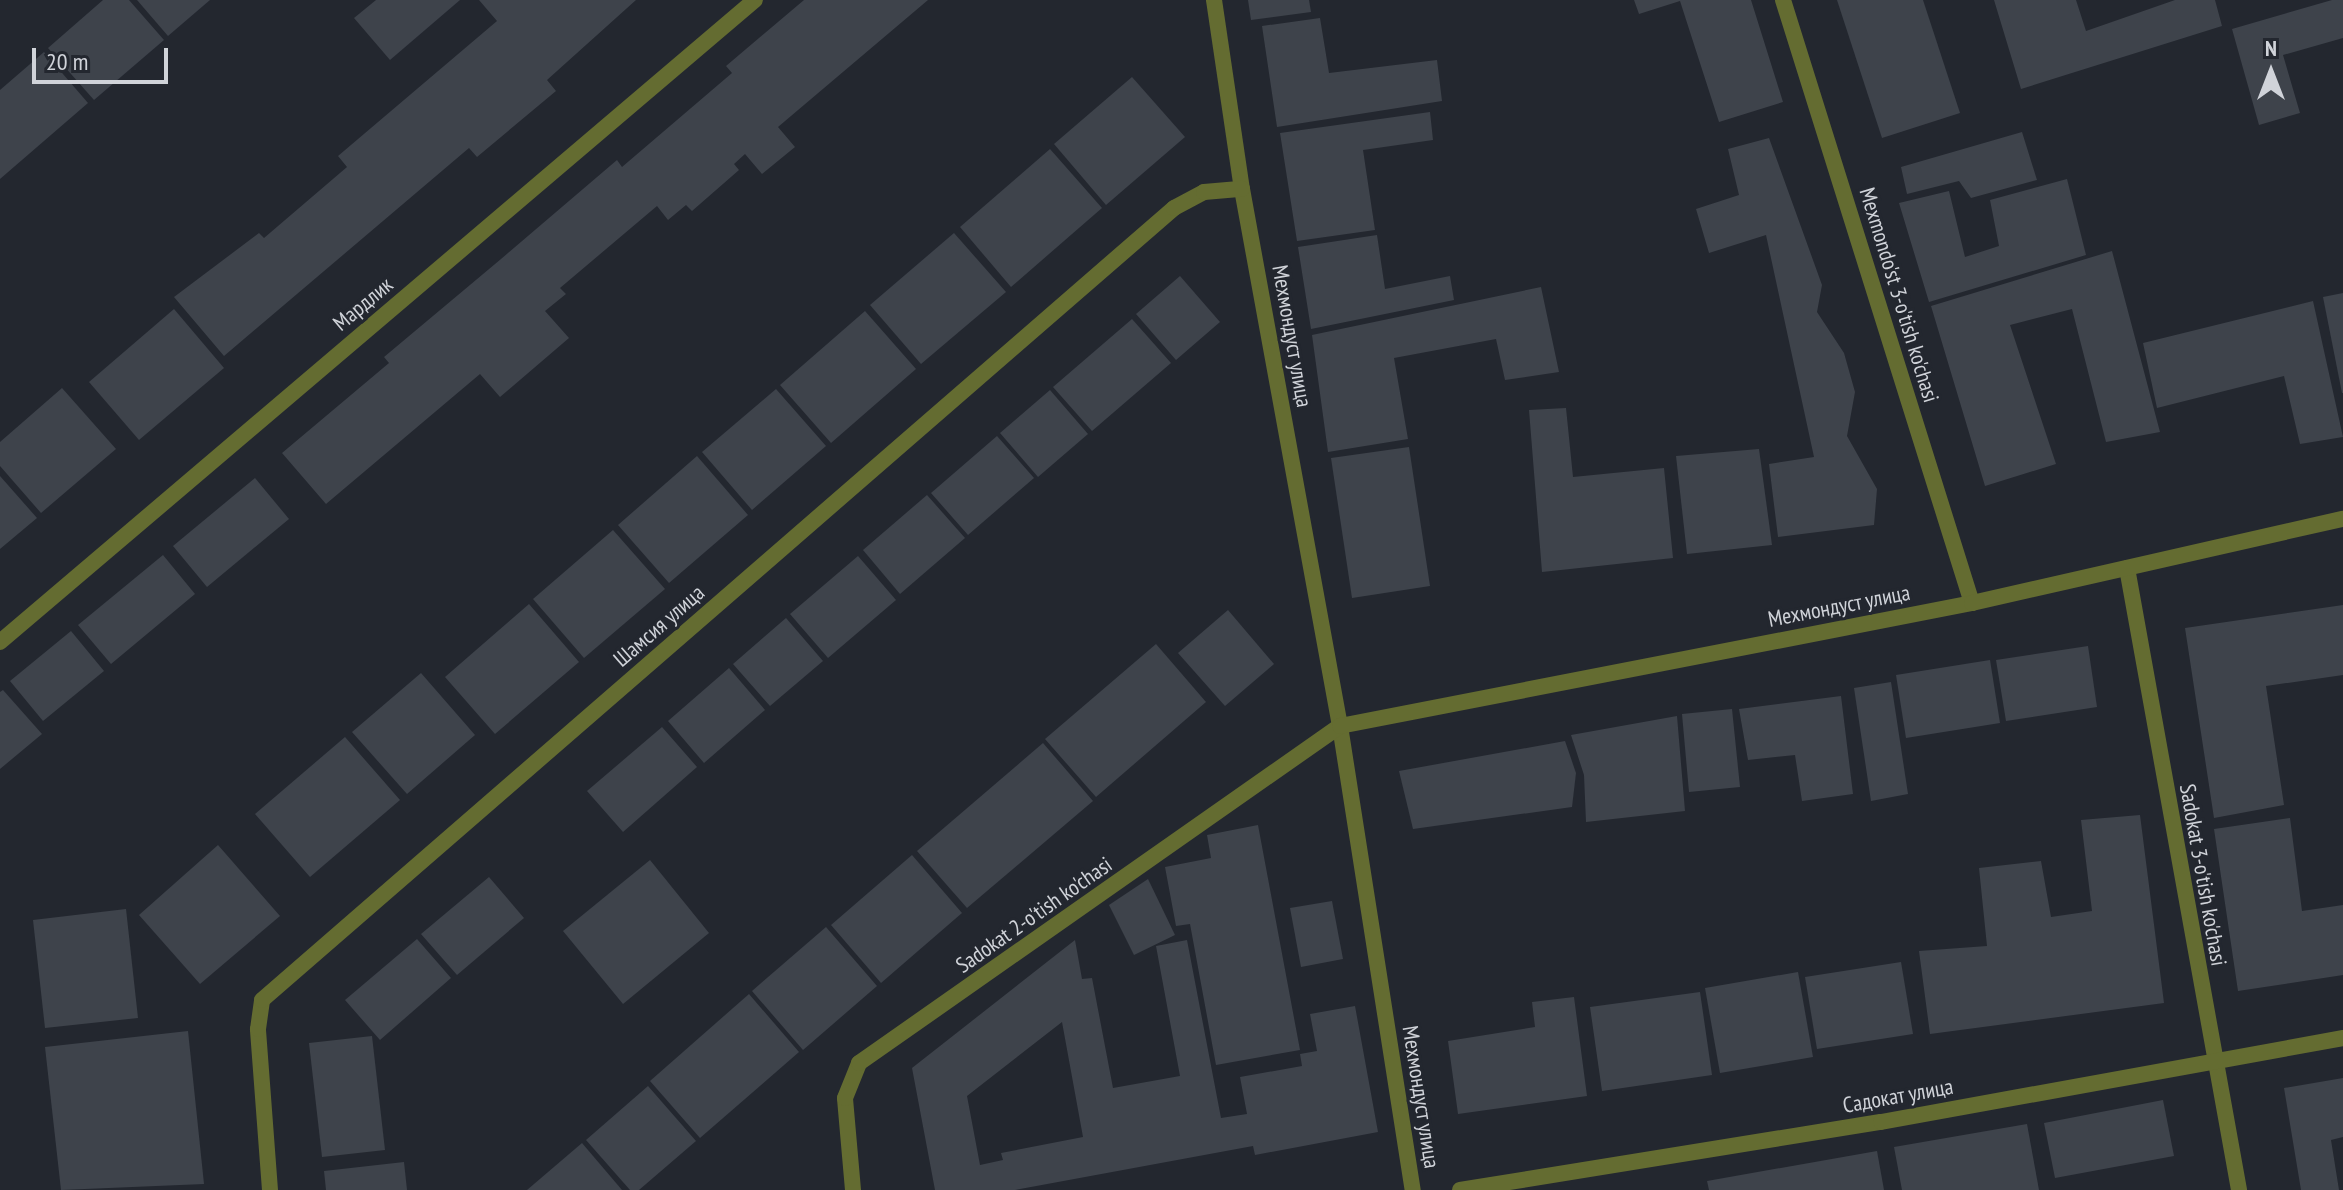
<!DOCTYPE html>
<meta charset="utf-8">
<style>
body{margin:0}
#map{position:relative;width:2343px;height:1190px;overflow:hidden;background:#23272f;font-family:"PT Sans Narrow",sans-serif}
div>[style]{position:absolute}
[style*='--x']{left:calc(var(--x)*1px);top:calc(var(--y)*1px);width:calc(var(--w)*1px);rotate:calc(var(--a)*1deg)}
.building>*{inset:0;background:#3e434b}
.minor>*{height:16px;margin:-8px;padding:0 8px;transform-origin:8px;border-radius:8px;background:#646c31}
span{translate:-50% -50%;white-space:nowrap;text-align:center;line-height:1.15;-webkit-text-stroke:6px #23272f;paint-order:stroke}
.street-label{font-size:22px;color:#d0d3d9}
.north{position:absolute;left:2231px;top:32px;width:80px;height:80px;-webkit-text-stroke:6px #23272f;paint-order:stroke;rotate:0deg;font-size:22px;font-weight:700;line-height:32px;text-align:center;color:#d0d3d9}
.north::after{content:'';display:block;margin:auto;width:28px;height:36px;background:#d0d3d9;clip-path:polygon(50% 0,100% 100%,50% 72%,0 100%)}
.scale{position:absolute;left:32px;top:48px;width:136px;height:36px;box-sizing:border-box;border:4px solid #d0d3d9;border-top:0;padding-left:10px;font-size:24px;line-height:28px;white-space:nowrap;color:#d0d3d9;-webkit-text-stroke:6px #23272f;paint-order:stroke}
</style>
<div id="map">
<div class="building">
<i style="clip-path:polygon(103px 0,129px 0,164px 40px,94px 100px,48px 48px)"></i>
<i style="clip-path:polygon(137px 0,210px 0,168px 36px)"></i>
<i style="clip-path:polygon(376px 0,460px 0,390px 60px,354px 18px)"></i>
<i style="clip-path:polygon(479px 0,636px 0,547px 80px,556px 91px,477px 157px,469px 148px,224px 356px,174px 297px,259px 233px,264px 238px,347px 167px,338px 156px,497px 21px)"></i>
<i style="clip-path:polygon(804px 0,928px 0,778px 127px,795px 147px,762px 174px,745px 154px,734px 164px,739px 170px,692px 211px,686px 205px,668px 220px,657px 206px,560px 288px,566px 294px,545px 311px,569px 338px,500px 397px,480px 374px,326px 504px,282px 453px,389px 363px,384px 357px,501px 259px,617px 160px,622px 167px,732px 73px,726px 66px)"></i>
<i style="clip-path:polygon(1248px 0,1309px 0,1311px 12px,1251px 20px)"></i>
<i style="clip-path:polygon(1634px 0,1751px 0,1783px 102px,1719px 122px,1680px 1px,1639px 14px)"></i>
<i style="clip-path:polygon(1837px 0,1923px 0,1960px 113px,1882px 138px)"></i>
<i style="clip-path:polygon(1994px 0,2076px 0,2086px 31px,2175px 0,2215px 0,2222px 26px,2021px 89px)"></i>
<i style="clip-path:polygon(2332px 0,2343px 0,2343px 38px,2283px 55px,2300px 113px,2259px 125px,2232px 29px)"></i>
<i style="clip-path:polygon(1320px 18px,1329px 73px,1437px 60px,1442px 101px,1277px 127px,1262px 26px)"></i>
<i style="clip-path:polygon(44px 52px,88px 103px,0 179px,0 90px)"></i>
<i style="clip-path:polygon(1132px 77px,1185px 137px,1106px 205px,1054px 144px)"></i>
<i style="clip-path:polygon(1430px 112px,1433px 140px,1363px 150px,1375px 230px,1297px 241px,1280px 133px)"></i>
<i style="clip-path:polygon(2022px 132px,2037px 180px,1971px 198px,1959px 181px,1907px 194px,1901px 167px)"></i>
<i style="clip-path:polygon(1769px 138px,1822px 285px,1817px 312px,1844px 353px,1855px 392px,1847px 436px,1877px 489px,1874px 525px,1778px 537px,1769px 464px,1814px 457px,1766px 235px,1709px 253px,1696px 209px,1739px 195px,1728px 149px)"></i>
<i style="clip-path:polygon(1050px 149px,1102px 208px,1011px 287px,960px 227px)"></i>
<i style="clip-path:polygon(2067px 179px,2086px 255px,1929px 302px,1899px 203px,1949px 191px,1965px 257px,1999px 246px,1990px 200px)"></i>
<i style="clip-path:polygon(954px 233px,1006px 292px,921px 364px,870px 305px)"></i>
<i style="clip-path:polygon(1377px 235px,1385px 289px,1450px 276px,1454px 300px,1311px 329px,1298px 247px)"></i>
<i style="clip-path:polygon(2112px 251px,2160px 432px,2106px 442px,2072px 309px,2010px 325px,2056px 464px,1985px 486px,1931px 306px)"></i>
<i style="clip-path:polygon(1180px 276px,1220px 322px,1176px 360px,1136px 314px)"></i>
<i style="clip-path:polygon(1541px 287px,1559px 372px,1505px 380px,1496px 339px,1394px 358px,1408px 439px,1328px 452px,1312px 335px)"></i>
<i style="clip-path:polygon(2343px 293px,2343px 393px,2342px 393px,2323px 297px)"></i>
<i style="clip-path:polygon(2313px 301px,2343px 437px,2300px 444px,2284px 376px,2157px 408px,2143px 343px)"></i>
<i style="clip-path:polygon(174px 309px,224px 368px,139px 440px,89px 382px)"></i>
<i style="clip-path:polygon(865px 311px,916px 369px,831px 443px,780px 385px)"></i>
<i style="clip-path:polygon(1132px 319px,1171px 363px,1092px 431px,1053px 387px)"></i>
<i style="clip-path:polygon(62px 388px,116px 449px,41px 513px,0 466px,0 442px)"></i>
<i style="clip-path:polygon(776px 389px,826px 446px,752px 510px,702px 452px)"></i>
<i style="clip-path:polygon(1050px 390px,1088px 434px,1038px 477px,1000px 433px)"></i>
<i style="clip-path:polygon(1566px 408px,1573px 477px,1664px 468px,1673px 558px,1542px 572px,1529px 410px)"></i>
<i style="clip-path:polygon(997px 436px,1034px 478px,968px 535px,931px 493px)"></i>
<i style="clip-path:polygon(1409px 447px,1430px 586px,1352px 598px,1331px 458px)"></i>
<i style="clip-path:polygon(1759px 449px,1772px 545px,1687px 554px,1676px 456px)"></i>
<i style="clip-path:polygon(697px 456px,748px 515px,669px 583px,618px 525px)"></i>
<i style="clip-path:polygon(0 476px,37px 518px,0 549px)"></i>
<i style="clip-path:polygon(255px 478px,289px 519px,207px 587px,173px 546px)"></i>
<i style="clip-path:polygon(927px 495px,965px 538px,900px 594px,863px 550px)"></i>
<i style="clip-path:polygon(613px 530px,665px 589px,584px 658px,533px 599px)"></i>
<i style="clip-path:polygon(163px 555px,195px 594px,111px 664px,78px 625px)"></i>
<i style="clip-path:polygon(858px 556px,896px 600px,828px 658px,790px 614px)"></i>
<i style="clip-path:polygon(529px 604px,579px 662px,495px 734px,445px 677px)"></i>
<i style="clip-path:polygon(2343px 605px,2343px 675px,2266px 686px,2284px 805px,2214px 818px,2185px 628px)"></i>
<i style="clip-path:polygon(1228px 610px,1274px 664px,1225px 706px,1178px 653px)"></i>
<i style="clip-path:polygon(786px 618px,823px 661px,770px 706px,733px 664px)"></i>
<i style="clip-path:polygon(71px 631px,104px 671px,43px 721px,10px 681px)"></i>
<i style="clip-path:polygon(1156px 644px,1206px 702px,1096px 797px,1045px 739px)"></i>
<i style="clip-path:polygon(2088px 646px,2097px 707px,2006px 721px,1996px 660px)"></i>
<i style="clip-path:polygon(1990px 660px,2000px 723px,1906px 738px,1896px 675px)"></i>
<i style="clip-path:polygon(729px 668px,765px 710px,704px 763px,668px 721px)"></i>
<i style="clip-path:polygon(421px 673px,475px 735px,407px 794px,352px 732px)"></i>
<i style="clip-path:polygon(1891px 682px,1908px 794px,1871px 801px,1854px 688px)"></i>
<i style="clip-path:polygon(3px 690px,42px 734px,0 769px,0 692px)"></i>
<i style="clip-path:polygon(1841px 696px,1853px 794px,1802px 801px,1795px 755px,1748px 760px,1739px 709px)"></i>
<i style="clip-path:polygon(1732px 709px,1740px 787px,1689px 792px,1682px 714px)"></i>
<i style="clip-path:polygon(1677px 716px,1685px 811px,1586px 822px,1584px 775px,1571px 735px)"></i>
<i style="clip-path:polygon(662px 727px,697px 767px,623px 832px,587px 791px)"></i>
<i style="clip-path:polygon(345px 737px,400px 800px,310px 877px,255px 814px)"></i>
<i style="clip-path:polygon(1565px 741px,1576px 773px,1572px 807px,1413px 829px,1399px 771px)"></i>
<i style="clip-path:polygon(1043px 743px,1093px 801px,967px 908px,917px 851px)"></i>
<i style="clip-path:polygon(2140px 815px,2164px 1003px,1930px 1034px,1919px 951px,1987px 946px,1979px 868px,2041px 861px,2051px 917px,2092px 911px,2081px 820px)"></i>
<i style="clip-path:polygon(2290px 818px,2302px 911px,2343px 905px,2343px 975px,2238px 991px,2214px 829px)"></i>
<i style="clip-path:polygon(1258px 825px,1300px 1050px,1216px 1065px,1190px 924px,1176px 926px,1165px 867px,1211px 858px,1207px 835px)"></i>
<i style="clip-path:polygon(218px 845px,280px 916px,200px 984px,139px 915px)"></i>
<i style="clip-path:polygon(912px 855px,962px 913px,881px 983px,831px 925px)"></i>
<i style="clip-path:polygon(650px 860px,709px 933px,623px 1004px,563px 931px)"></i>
<i style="clip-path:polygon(489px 877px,524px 918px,457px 975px,421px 934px)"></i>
<i style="clip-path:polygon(1148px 879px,1175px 935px,1134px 955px,1109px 905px)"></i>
<i style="clip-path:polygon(1332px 901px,1343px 959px,1301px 967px,1290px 908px)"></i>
<i style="clip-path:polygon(126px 909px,138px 1018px,45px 1028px,33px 920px)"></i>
<i style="clip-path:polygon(826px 927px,877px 986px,803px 1050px,752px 991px)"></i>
<i style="clip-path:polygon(417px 939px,451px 978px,380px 1040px,345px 1000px)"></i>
<i style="clip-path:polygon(evenodd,1075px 940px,1082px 979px,1092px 978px,1113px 1088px,1180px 1076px,1156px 946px,1187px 940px,1221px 1118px,1247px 1114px,1240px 1077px,1302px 1066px,1300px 1054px,1317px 1051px,1310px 1014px,1355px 1006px,1378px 1132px,1255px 1155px,1253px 1146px,1015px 1190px,935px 1190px,912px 1068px,1075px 940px,1062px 1022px,1083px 1137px,1001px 1153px,1003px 1160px,980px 1165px,967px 1096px,1062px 1022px)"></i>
<i style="clip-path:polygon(1901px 962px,1913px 1034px,1817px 1049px,1805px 977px)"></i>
<i style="clip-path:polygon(1798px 972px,1813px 1057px,1720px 1073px,1705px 988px)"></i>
<i style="clip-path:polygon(1700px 992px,1712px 1075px,1602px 1091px,1590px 1007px)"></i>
<i style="clip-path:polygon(749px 994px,799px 1052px,700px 1138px,650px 1081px)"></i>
<i style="clip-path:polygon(1574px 997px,1587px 1096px,1458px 1114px,1448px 1041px,1535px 1027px,1532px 1002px)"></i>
<i style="clip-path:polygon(188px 1031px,204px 1184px,61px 1190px,45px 1047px)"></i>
<i style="clip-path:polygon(372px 1036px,385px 1150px,322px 1157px,309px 1043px)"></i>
<i style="clip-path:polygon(2343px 1078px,2343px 1137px,2331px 1140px,2339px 1190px,2301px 1190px,2284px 1088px)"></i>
<i style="clip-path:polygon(648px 1086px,696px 1141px,639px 1190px,630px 1190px,586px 1140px)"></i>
<i style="clip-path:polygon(2163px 1100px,2174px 1156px,2055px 1178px,2044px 1123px)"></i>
<i style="clip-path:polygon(2027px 1124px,2039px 1190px,1902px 1190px,1894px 1147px)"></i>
<i style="clip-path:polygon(582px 1143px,622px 1190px,527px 1190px)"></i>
<i style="clip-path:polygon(1877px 1151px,1884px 1190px,1709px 1190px,1707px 1181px)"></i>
<i style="clip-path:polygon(404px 1162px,407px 1190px,326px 1190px,324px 1171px)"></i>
</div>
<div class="minor">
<i style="--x:1214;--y:0;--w:191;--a:81.6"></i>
<i style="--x:1242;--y:189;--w:546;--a:79.66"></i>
<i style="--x:1340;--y:726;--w:470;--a:81.1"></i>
<i style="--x:1783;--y:0;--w:632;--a:72.6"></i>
<i style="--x:2127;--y:568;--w:632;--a:79.79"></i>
<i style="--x:0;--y:642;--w:991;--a:-40.38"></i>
<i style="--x:270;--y:1190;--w:161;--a:-94.3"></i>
<i style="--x:258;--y:1029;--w:29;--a:-82"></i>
<i style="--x:262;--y:1000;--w:1208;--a:-40.97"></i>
<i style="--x:1174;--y:208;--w:34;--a:-28"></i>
<i style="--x:1204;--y:192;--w:38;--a:-5"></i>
<i style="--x:853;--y:1190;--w:92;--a:-95"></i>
<i style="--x:845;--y:1098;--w:38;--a:-68"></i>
<i style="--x:859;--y:1063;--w:587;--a:-35.02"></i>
<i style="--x:1340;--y:726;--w:644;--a:-11.01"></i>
<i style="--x:1972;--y:603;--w:380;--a:-12.8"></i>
<i style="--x:1460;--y:1190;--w:426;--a:-9.2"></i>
<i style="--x:1881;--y:1122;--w:470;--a:-10.3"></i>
</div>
<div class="street-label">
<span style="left:1899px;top:295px;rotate:73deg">Mexmondo'st 3-o'tish ko'chasi</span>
<span style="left:363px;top:304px;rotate:-40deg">Мардлик</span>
<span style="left:1292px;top:336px;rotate:80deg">Мехмондуст улица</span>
<span style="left:1839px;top:606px;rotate:-11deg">Мехмондуст улица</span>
<span style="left:659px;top:626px;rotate:-41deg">Шамсия улица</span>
<span style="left:2203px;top:875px;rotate:80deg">Sadokat 3-o'tish ko'chasi</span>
<span style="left:1034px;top:915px;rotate:-35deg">Sadokat 2-o'tish ko'chasi</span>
<span style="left:1898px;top:1096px;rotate:-10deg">Садокат улица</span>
<span style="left:1421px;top:1097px;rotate:81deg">Мехмондуст улица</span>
</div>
<div class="north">N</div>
<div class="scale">20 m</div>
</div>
